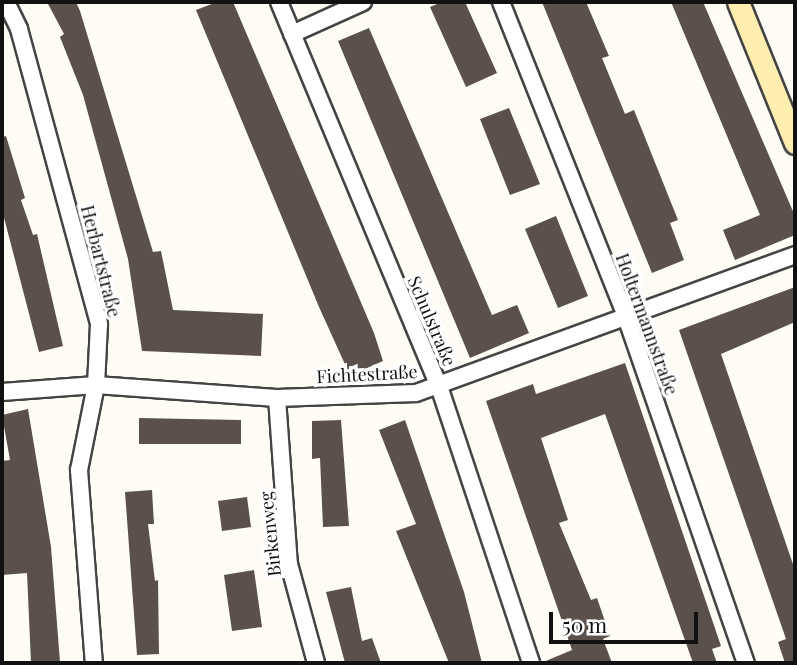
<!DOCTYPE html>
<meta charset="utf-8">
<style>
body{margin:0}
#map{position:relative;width:797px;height:665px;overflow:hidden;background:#fffcf5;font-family:"Playfair Display",serif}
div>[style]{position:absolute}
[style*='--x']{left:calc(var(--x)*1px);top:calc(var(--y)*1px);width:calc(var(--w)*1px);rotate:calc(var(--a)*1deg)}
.building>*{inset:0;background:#5b504c}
.roads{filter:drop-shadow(2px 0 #444) drop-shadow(-2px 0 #444) drop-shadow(0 2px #444) drop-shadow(0 -2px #444)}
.minor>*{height:16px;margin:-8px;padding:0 8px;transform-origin:8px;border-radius:8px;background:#fff}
.secondary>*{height:21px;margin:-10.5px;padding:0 10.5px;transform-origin:10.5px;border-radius:10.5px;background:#ffeeb0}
span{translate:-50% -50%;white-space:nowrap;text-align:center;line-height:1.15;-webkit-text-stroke:7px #fff;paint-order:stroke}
.street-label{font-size:18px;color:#111}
.frame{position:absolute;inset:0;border:4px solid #111;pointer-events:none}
.scale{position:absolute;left:549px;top:612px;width:149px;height:32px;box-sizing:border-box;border:4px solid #111;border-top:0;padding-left:9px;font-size:21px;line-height:24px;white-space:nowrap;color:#111;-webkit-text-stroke:5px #fff;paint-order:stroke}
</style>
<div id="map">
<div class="building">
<i style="clip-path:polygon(47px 2px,76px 2px,80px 11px,153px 252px,161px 251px,173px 310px,263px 314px,261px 356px,142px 351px,128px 259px,83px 95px,60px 37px,64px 34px)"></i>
<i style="clip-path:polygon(217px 2px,233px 2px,374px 333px,383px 361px,358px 372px,356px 368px,348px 371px,319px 307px,196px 10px)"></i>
<i style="clip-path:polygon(442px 2px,465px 2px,497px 73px,466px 87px,430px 7px)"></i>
<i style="clip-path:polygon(542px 2px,586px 2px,609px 56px,602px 58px,625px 114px,634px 110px,678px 220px,670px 223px,684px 260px,652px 273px)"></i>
<i style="clip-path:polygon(671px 2px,703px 2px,795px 216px,795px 235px,735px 260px,723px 230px,760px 215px)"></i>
<i style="clip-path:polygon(369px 28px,492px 315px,517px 305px,529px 333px,470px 358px,338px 41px)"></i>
<i style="clip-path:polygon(509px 108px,540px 184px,510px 195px,480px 119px)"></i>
<i style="clip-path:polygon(6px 136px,25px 198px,21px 200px,33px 235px,37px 234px,63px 346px,39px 352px,2px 210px,2px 137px)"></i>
<i style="clip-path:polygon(556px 216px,588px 296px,558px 308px,525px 229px)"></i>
<i style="clip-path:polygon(795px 287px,795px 322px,721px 354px,795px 570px,795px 663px,785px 663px,778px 642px,786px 639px,679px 330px)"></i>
<i style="clip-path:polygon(625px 363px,721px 646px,712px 649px,717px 663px,693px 663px,605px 414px,541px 438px,568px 520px,559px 523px,591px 600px,597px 598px,610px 636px,603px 639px,612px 663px,541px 663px,572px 650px,486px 401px,533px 384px,536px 394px)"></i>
<i style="clip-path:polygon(28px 409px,51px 547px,60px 662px,40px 663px,31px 663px,27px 573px,2px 575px,2px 461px,10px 460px,2px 415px)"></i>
<i style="clip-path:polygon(139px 418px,241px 420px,241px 444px,139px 444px)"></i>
<i style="clip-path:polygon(341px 420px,349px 526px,323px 527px,320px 458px,312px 459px,312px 421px)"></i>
<i style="clip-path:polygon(405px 420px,464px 592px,482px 663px,449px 663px,396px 531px,416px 524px,379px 430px)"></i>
<i style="clip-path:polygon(152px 490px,154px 524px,148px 524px,155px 581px,158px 580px,159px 654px,137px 655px,125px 492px)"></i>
<i style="clip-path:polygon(247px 497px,251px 527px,222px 531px,218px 501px)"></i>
<i style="clip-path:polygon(254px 570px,262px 627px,232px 631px,224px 575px)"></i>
<i style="clip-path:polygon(351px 587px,362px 641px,372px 638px,381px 663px,345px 663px,326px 592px)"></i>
</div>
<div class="roads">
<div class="minor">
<i style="--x:6;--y:2;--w:30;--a:64"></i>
<i style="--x:19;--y:29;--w:306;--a:74.8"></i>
<i style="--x:99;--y:324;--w:61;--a:92.8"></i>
<i style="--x:96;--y:385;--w:87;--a:101.3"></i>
<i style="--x:79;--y:470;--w:194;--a:85.6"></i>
<i style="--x:279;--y:2;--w:416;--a:67.4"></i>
<i style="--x:439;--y:386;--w:292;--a:71.6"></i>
<i style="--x:501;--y:2;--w:336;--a:68.3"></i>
<i style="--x:625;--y:314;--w:369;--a:70.9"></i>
<i style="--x:292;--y:34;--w:78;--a:-24.3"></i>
<i style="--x:2;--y:392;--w:94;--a:-4.3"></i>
<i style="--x:96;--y:385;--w:181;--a:4.1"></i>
<i style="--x:277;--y:398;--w:139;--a:-2.1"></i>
<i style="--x:416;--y:393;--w:403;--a:-20"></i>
<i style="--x:277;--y:398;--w:166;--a:85.9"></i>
<i style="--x:289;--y:564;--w:103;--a:74.7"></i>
</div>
<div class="secondary">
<i style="--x:738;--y:2;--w:152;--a:68"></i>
</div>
</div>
<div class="street-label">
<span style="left:101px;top:261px;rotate:76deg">Herbartstraße</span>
<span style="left:432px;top:321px;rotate:67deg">Schulstraße</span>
<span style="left:647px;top:324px;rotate:70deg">Holtermannstraße</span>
<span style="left:367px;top:374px;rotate:-3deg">Fichtestraße</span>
<span style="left:270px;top:534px;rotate:-96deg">Birkenweg</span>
</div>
<div class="frame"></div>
<div class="scale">50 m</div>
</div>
